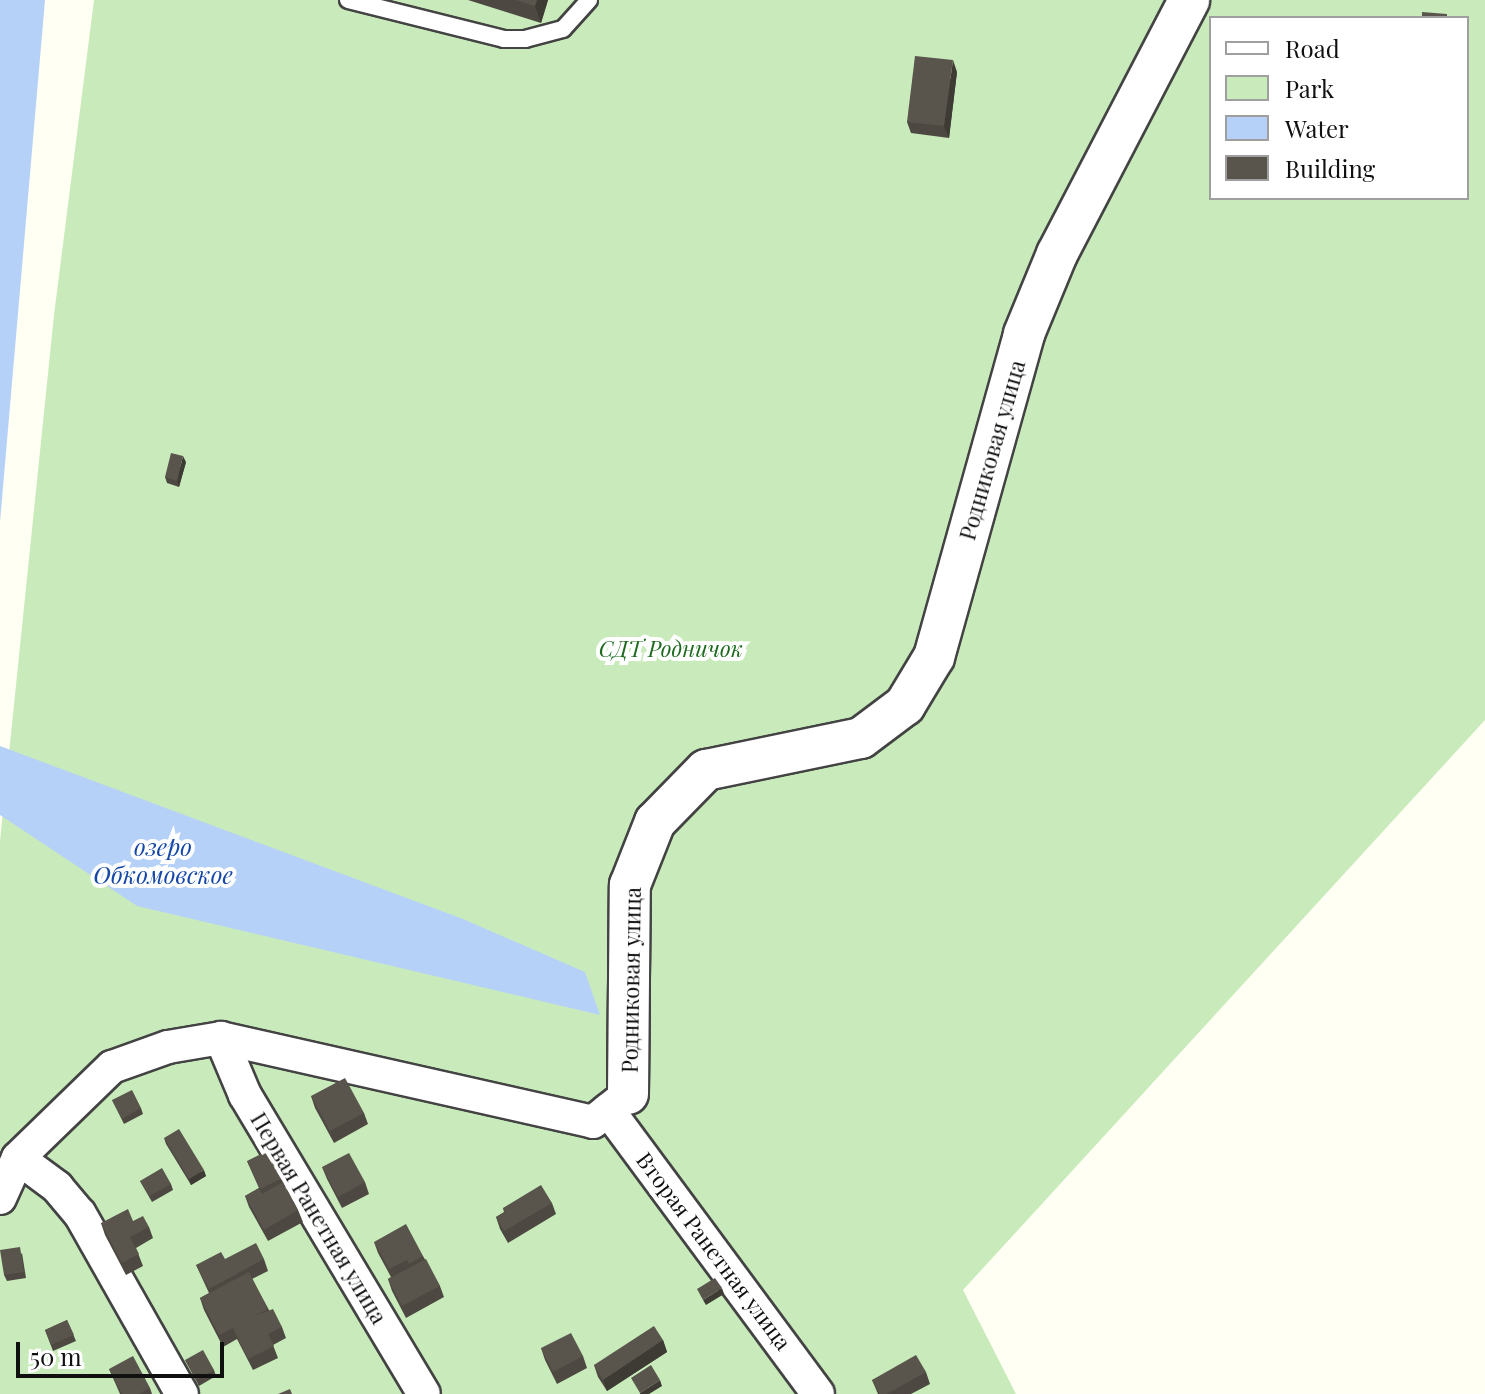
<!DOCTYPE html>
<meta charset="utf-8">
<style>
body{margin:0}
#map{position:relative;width:1485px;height:1394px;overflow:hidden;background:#fffff3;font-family:"Playfair Display",serif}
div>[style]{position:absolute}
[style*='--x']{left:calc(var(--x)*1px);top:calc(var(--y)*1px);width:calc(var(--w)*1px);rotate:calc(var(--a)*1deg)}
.green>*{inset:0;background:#c9ebbb}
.water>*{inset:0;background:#b6d1f8}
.roads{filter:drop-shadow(2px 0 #434343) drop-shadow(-2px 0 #434343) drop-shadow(0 2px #434343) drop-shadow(0 -2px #434343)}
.service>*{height:16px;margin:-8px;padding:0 8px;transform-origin:8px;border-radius:8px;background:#fff}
.minor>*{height:32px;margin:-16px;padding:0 16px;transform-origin:16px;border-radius:16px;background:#fff}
.tertiary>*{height:40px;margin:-20px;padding:0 20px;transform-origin:20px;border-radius:20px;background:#fff}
.wall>*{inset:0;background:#4d4841}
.shaded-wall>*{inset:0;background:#3e3b35}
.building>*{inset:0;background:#59544c}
span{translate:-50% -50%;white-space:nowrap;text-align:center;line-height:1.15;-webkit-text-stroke:8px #fff;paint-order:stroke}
.street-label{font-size:22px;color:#101010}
.park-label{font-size:22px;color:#1d6b1e;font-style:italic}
.water-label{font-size:24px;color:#1447a7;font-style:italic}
.legend{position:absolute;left:1209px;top:16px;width:260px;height:184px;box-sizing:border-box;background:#fff;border:2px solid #9f9f9f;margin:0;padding:10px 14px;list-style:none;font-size:24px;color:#101010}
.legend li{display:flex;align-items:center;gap:16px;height:40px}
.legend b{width:40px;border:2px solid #9f9f9f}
.scale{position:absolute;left:16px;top:1342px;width:208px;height:36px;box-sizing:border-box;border:4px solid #101010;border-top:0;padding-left:10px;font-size:24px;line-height:28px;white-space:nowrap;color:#101010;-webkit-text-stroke:6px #fff;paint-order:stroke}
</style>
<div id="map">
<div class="green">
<i style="clip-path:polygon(evenodd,94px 0,1485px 0,1485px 720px,963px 1290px,1016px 1394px,0 1394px,0 841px,54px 315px,94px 0,1211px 18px,1467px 18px,1467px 198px,1211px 198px,1211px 18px)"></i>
</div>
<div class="water">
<i style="clip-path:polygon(0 0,45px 0,0 522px)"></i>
<i style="clip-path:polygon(0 746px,463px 919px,585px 972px,600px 1015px,137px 906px,0 815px)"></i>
</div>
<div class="roads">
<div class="service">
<i style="--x:348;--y:0;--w:161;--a:14"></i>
<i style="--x:504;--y:39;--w:21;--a:0"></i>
<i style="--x:525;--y:39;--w:39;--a:-15"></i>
<i style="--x:563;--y:29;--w:39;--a:-48"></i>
</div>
<div class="minor">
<i style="--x:221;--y:1038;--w:62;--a:67.2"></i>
<i style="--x:245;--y:1095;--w:348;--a:59.1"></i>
<i style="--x:608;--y:1110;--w:353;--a:53.5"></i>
<i style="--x:18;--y:1158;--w:49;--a:36.6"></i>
<i style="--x:57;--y:1187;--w:35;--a:50"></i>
<i style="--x:80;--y:1214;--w:207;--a:60.5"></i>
<i style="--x:0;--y:1198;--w:44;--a:-65.8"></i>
<i style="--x:18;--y:1158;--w:131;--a:-44.1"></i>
<i style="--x:112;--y:1067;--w:59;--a:-19.7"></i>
<i style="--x:168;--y:1047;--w:54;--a:-9.6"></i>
<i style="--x:221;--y:1038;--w:381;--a:12.7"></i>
<i style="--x:593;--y:1122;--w:45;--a:-38.7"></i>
</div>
<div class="tertiary">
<i style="--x:628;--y:1094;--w:209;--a:-89.5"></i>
<i style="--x:630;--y:885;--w:68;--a:-68.4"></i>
<i style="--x:655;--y:822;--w:73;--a:-45.6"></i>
<i style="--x:706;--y:770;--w:158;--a:-11.7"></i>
<i style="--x:861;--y:738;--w:55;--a:-36.9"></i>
<i style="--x:905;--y:705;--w:56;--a:-58.9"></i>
<i style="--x:934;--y:657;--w:335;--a:-74.4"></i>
<i style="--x:1024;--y:334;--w:87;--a:-67.6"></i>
<i style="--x:1057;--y:254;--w:286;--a:-62.5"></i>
</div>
</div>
<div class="wall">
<i style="clip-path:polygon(468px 0,548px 0,541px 23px)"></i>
<i style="clip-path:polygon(957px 72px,949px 138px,911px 133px,907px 122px)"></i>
<i style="clip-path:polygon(186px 462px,179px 487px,167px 483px,165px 477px)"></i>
<i style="clip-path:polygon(311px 1096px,364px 1113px,368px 1124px,334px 1143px,315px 1108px)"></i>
<i style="clip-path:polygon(112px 1100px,141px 1108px,143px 1114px,124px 1124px)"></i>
<i style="clip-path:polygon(164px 1138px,206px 1176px,191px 1185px,166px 1144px)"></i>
<i style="clip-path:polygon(247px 1161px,283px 1178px,285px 1184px,284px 1184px,298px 1210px,303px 1222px,268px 1241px,249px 1207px,245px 1196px,259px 1188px)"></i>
<i style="clip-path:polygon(322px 1167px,365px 1182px,369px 1194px,342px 1208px,327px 1179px)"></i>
<i style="clip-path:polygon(140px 1181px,171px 1184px,173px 1190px,152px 1202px)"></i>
<i style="clip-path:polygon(552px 1203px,556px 1214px,508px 1243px,500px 1229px,496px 1217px,504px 1212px,503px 1208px)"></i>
<i style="clip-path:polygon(101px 1223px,149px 1227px,153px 1238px,136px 1248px,143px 1266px,126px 1275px,105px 1235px)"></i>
<i style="clip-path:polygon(374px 1242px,423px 1256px,440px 1286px,444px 1297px,406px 1318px,392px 1291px,388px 1279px,391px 1277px,378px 1253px)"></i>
<i style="clip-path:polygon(22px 1253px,26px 1278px,7px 1281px,4px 1275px)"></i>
<i style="clip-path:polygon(225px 1259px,264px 1259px,268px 1271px,252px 1279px,269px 1310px,282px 1327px,286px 1338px,273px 1345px,278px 1358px,253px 1370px,237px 1339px,223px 1347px,204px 1310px,200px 1298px,209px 1293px,196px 1265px)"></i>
<i style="clip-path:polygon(67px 1320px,76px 1341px,53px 1351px,45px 1330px)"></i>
<i style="clip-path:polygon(663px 1340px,667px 1352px,607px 1391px,598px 1377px,594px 1365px)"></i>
<i style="clip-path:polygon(541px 1348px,583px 1356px,587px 1368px,557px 1384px,545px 1360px)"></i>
<i style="clip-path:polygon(185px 1360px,214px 1370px,216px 1376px,199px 1386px)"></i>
<i style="clip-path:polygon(109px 1369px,150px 1388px,152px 1394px,120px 1394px)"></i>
<i style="clip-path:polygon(926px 1372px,930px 1384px,911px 1394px,878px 1394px,872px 1380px)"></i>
</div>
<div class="shaded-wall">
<i style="clip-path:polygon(537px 0,548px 0,541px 23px,535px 6px)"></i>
<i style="clip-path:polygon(953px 60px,957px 72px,949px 138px,944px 126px)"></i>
<i style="clip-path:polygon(183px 456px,186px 462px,179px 487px,177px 481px)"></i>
<i style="clip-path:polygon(204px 1170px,206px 1176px,191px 1185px,189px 1179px)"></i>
<i style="clip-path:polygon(722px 1288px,724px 1294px,706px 1305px,703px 1300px)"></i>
<i style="clip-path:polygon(663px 1340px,667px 1352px,607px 1391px,603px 1380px)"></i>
<i style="clip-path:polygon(660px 1380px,662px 1386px,649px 1394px,640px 1394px,640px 1393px)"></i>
</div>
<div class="building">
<i style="clip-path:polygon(516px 0,537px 0,535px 6px)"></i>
<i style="clip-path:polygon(1422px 12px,1447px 14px,1447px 18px,1422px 18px)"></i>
<i style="clip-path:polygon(915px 56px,953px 60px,944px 126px,907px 122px)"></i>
<i style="clip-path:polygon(171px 453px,183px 456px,177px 481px,165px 477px)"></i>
<i style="clip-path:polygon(345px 1078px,364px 1113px,330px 1131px,311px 1096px)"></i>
<i style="clip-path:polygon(132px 1090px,141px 1108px,122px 1119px,112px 1100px)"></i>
<i style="clip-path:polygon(179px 1129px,204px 1170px,189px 1179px,164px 1138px)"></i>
<i style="clip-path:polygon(269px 1150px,283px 1178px,260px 1189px,247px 1161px)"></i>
<i style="clip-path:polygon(349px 1153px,365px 1182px,338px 1197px,322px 1167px)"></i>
<i style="clip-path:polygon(162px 1168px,171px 1184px,149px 1196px,140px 1181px)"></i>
<i style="clip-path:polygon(283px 1182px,298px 1210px,264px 1230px,245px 1196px,259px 1188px,262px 1194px)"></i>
<i style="clip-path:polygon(541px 1185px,552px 1203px,504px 1231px,496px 1217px,505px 1212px,503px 1208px)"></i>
<i style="clip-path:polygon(128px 1209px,133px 1221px,143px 1216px,149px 1227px,130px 1237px,139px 1254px,122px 1263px,101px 1223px)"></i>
<i style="clip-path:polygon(406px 1224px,423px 1256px,409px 1264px,407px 1260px,389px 1269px,374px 1242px)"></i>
<i style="clip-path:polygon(256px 1243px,264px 1259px,209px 1289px,196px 1265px,221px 1252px,225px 1259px)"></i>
<i style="clip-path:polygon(20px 1247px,24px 1272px,4px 1275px,0 1250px)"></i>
<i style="clip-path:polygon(426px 1259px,440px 1286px,402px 1306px,388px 1279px)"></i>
<i style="clip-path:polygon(249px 1272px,268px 1309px,252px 1317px,273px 1309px,282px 1327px,268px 1334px,274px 1346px,248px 1359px,233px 1328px,219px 1335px,200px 1298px)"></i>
<i style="clip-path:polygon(715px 1278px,722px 1288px,703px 1300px,697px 1289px)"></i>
<i style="clip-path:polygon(67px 1320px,74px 1335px,51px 1345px,45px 1330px)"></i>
<i style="clip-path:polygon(654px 1326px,663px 1340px,603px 1380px,594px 1365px)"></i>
<i style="clip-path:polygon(571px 1333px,583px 1356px,553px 1372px,541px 1348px)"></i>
<i style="clip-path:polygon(203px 1350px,214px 1370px,197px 1380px,185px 1360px)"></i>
<i style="clip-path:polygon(916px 1355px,926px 1372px,887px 1394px,880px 1394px,872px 1380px)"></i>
<i style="clip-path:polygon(133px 1356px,150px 1388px,138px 1394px,122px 1394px,109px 1369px)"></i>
<i style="clip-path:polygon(651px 1365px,660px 1380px,640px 1393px,631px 1378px)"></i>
<i style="clip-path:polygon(290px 1389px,292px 1394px,278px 1394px)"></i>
</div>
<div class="street-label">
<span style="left:992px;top:450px;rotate:-74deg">Родниковая улица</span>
<span style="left:631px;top:980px;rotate:-89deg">Родниковая улица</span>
<span style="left:319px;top:1218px;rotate:59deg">Первая Ранетная улица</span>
<span style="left:714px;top:1251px;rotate:53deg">Вторая Ранетная улица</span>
</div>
<div class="park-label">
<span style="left:671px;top:649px">СДТ Родничок</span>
</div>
<div class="water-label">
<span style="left:163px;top:861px">озеро<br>Обкомовское</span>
</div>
<ul class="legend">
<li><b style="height:10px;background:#fff"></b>Road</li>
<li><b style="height:22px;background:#c9ebbb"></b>Park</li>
<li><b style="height:22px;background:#b6d1f8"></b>Water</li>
<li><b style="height:22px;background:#59544c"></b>Building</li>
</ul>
<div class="scale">50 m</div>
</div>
